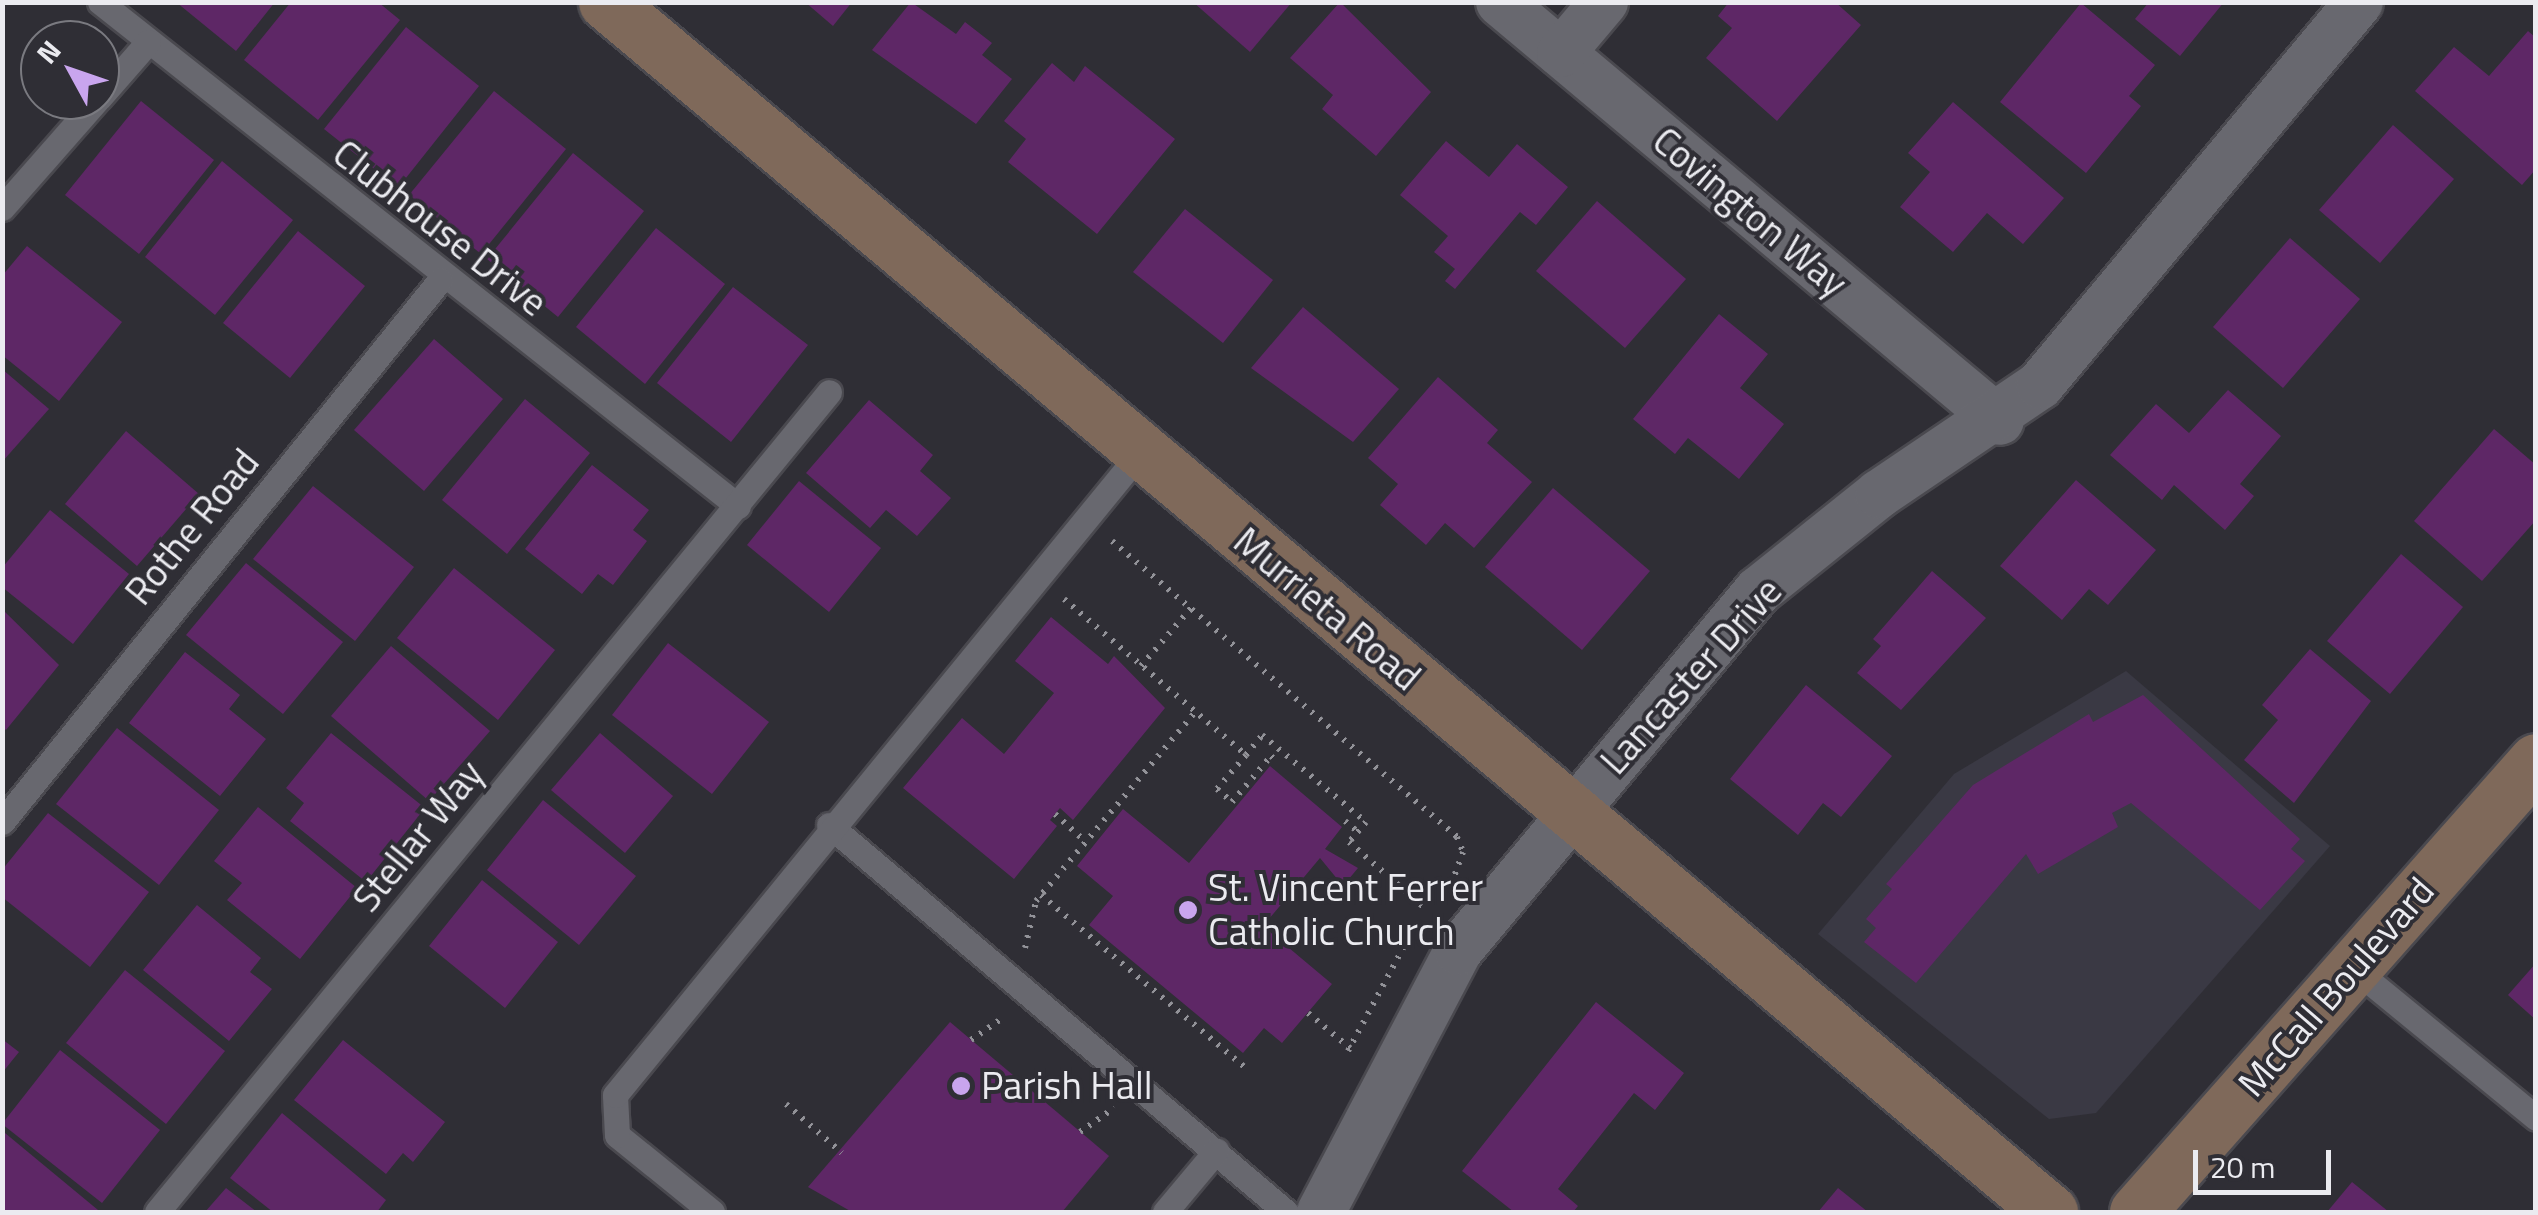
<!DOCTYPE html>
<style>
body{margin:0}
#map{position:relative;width:2538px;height:1215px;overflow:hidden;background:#2f2e35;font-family:"Titillium Web",sans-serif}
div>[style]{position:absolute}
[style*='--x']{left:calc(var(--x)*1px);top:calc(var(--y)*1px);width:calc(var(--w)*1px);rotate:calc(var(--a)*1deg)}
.built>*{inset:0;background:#3a3944}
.building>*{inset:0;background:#5e2766}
.path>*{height:6px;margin-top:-3px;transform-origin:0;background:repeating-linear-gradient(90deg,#929298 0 2.5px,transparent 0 10.5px)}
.roads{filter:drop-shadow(2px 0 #4a494f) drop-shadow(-2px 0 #4a494f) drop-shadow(0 2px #4a494f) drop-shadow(0 -2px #4a494f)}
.service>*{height:25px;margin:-12.5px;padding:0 12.5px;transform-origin:12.5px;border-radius:12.5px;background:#68686f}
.minor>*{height:48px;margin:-24px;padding:0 24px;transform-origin:24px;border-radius:24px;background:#68686f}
.secondary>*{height:55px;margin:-27.5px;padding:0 27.5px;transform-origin:27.5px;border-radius:27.5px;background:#7f695a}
.dots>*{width:28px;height:28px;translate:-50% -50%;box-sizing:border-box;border:5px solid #2f2e35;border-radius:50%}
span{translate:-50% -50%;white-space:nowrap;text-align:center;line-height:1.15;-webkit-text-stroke:8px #2f2e35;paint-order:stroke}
.street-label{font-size:38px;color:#ebebf0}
.poi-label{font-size:38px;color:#ebebf0}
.left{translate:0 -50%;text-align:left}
.frame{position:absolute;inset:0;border:5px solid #ebebf0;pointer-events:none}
.north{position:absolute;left:20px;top:20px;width:100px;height:100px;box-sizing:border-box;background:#2f2e35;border:2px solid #7a7a80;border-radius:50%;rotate:310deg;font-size:28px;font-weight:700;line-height:40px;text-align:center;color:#ebebf0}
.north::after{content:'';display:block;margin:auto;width:35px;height:45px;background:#c9a5ee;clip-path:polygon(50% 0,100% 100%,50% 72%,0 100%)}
.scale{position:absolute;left:2193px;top:1150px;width:138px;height:45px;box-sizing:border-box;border:5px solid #ebebf0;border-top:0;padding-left:12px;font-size:30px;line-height:35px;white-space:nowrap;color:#ebebf0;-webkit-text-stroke:8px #2f2e35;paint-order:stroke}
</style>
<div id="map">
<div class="built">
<i style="clip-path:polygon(2126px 671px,2330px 846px,2096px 1113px,2049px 1119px,1818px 934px,1954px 774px)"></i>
</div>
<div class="building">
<i style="clip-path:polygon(176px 2px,275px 2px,236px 51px)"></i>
<i style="clip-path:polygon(291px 2px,378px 2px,400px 20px,318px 120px,244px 60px)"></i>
<i style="clip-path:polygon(805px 2px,852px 2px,833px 26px)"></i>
<i style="clip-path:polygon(911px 2px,956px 34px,965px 22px,992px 43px,982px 55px,1012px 79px,976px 124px,872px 50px)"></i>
<i style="clip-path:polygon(1193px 2px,1292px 2px,1250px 52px)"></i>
<i style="clip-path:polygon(1340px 2px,1431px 92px,1376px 156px,1322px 109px,1333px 95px,1290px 58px)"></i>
<i style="clip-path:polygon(1729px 2px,1835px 2px,1861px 25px,1777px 121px,1706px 58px,1732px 28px,1718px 16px)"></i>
<i style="clip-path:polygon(2149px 2px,2224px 2px,2180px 56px,2135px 19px)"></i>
<i style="clip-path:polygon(2081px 3px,2155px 65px,2129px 96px,2141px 106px,2086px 173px,2000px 102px)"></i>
<i style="clip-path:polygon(406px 27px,479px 86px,398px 188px,324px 129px)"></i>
<i style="clip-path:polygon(2528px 31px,2536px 38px,2536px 169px,2522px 185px,2415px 91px,2454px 47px,2489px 76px)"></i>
<i style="clip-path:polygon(1052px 63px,1074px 82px,1085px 66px,1175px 139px,1097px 234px,1008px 162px,1026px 139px,1004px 121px)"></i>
<i style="clip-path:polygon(494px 91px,566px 149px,481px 254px,409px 195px)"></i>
<i style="clip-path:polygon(141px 101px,214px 160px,139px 254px,65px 195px)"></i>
<i style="clip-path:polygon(1953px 102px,2064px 198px,2023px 244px,1987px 213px,1953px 252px,1900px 207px,1930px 172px,1908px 153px)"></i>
<i style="clip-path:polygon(2393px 125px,2454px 179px,2380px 263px,2319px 210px)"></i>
<i style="clip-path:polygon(1446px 141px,1489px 177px,1517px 144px,1568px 187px,1536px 225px,1520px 212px,1455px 289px,1445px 281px,1455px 269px,1434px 252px,1448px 236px,1400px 195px)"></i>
<i style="clip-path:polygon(573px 153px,644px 211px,558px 317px,487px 259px)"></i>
<i style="clip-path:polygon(222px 161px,293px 220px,215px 315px,145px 257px)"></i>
<i style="clip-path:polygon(1597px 201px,1686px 279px,1625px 348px,1536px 271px)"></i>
<i style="clip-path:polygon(1185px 209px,1273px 280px,1223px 343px,1133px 272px)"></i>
<i style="clip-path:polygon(656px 228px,725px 284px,645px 384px,576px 327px)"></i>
<i style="clip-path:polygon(298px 231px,365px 286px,290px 378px,223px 323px)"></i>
<i style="clip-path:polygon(2290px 238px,2360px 299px,2283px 388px,2213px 327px)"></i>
<i style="clip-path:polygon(27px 246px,122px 322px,59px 401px,2px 355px,2px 276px)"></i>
<i style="clip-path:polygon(733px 287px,808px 345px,731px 442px,657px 383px)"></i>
<i style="clip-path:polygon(1303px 307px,1399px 389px,1353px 442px,1251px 368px)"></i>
<i style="clip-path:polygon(1719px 314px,1768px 354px,1740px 388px,1784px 424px,1739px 479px,1688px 438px,1675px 454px,1633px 419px)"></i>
<i style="clip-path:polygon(434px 339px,503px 399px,424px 491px,354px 430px)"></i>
<i style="clip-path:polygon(2px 369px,49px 409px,2px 462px)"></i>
<i style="clip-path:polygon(1438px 377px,1498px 430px,1487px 443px,1532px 482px,1474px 548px,1445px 523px,1426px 545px,1380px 505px,1398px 484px,1368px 458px)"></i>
<i style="clip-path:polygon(2228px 390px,2281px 436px,2240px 484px,2254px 496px,2225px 530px,2174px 485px,2162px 500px,2110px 455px,2156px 404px,2189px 433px)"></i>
<i style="clip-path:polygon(525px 399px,590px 453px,507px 554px,442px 500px)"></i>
<i style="clip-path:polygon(869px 400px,933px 455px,920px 471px,951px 498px,917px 536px,886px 510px,870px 528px,806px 473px)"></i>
<i style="clip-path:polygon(2494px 429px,2536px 465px,2536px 520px,2482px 581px,2414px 521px)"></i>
<i style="clip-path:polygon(126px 431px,199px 494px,137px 566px,65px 504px)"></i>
<i style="clip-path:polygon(592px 465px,649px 510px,633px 530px,647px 541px,613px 585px,598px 574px,582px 594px,525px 549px)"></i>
<i style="clip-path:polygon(2076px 480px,2156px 550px,2108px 605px,2089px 589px,2062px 620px,2000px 566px)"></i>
<i style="clip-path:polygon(799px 481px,881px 548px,829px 612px,747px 545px)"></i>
<i style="clip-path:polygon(313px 486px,414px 567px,355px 641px,253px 559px)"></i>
<i style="clip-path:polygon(1553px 488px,1650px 571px,1582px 650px,1485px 567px)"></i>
<i style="clip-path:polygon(50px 510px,129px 574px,73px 644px,2px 587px,2px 568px)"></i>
<i style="clip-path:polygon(2401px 554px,2463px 607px,2390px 694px,2327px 641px)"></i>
<i style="clip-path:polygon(246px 563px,343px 642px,283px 714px,186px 635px)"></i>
<i style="clip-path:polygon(454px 568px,555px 650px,498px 720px,397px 638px)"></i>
<i style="clip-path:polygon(1932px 571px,1986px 618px,1901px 710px,1857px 673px,1881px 646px,1873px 639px)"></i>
<i style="clip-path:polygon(2px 609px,59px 665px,6px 730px,2px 727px)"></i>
<i style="clip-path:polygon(1051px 617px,1108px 664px,1114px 656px,1165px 708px,1073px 820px,1060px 808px,1050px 820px,1057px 826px,1014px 879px,903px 788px,962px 718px,1004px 754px,1054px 693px,1015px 661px)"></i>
<i style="clip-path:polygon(668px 643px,769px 722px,712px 794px,612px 715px)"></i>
<i style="clip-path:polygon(391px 646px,490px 731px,429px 801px,331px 716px)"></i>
<i style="clip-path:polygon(2310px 649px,2371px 701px,2294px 803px,2244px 760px,2278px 720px,2262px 705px)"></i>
<i style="clip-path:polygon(185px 652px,240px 695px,229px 709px,266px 739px,220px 796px,129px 723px)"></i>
<i style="clip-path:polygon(1806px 685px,1892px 756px,1841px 817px,1823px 803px,1798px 835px,1730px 779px)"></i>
<i style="clip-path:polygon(2143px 695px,2300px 839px,2291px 849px,2305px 861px,2260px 910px,2131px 803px,2112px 813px,2118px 827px,2038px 874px,2026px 854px,1916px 983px,1864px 942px,1876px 928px,1866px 919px,1892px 889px,1886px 884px,1973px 785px,2089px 714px,2093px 722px)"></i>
<i style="clip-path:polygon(117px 728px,219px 810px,159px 885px,56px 804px)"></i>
<i style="clip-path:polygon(331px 733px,425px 808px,366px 882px,290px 821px,304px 803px,286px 788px)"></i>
<i style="clip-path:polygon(600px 733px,673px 796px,625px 853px,551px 790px)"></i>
<i style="clip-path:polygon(1270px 766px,1342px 827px,1325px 849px,1358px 868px,1343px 886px,1320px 858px,1263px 926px,1332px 984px,1282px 1043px,1264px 1028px,1243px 1053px,1089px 925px,1113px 896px,1077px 866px,1123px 809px,1189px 863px)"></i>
<i style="clip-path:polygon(543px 800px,636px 876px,579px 945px,487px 870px)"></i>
<i style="clip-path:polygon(258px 807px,357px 888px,300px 959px,227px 900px,242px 883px,214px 861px)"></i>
<i style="clip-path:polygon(48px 813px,149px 892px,90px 967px,2px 897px,2px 870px)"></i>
<i style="clip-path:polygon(482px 880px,558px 942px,505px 1008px,429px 946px)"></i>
<i style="clip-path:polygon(197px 905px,261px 958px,250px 972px,272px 989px,229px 1041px,143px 970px)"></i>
<i style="clip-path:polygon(2536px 963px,2536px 1020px,2508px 995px)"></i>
<i style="clip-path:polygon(125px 970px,225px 1051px,166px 1124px,66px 1043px)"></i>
<i style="clip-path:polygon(1596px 1002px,1684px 1073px,1655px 1110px,1634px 1093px,1558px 1189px,1578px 1206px,1573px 1212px,1514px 1212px,1462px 1171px)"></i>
<i style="clip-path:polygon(950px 1022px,1109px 1156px,1062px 1212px,852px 1212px,808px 1187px)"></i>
<i style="clip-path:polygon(2px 1039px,19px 1052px,2px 1073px)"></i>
<i style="clip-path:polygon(343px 1040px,445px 1122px,413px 1162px,403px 1153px,386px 1174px,294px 1100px)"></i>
<i style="clip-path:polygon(60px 1050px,160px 1130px,102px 1203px,2px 1124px)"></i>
<i style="clip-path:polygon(282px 1113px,386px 1200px,377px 1212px,273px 1212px,230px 1178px)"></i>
<i style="clip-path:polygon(5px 1133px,98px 1210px,96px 1212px,2px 1212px)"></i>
<i style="clip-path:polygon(2352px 1182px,2389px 1212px,2327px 1212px)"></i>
<i style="clip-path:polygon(226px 1188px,257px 1212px,205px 1212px)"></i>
<i style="clip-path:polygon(1838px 1188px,1868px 1212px,1818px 1212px)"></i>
</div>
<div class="path">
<i style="--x:1112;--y:541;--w:455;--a:40.6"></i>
<i style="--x:1457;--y:837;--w:16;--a:68"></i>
<i style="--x:1463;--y:852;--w:27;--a:110"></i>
<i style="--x:1064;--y:599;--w:240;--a:40.6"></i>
<i style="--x:1246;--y:755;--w:26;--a:-51"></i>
<i style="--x:1262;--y:735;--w:136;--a:39.9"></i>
<i style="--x:1366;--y:822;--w:26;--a:130"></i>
<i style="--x:1349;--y:842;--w:103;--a:41.1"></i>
<i style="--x:1141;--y:666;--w:77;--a:-49.2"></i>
<i style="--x:1246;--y:755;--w:45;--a:130.5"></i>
<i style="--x:1217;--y:789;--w:20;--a:41"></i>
<i style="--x:1232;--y:802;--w:60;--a:-49.7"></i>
<i style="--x:1271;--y:756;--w:7;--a:45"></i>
<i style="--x:1055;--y:814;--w:42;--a:42.1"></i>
<i style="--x:1345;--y:821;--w:17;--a:40"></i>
<i style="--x:1041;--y:895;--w:268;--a:40.2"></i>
<i style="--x:1025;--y:948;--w:48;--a:-76.8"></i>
<i style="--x:1036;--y:901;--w:247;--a:-49.9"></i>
<i style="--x:1308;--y:1013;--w:55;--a:39.8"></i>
<i style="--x:971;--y:1040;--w:40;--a:-34.9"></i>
<i style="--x:1348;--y:1051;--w:117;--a:-61.9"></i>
<i style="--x:786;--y:1104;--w:74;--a:41.2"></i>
<i style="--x:1080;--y:1132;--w:42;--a:-35.2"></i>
</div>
<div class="roads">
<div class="service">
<i style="--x:100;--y:2;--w:813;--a:38.31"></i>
<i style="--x:100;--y:97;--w:73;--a:-48.9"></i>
<i style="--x:2;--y:208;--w:144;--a:-48.7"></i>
<i style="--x:2;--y:822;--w:697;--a:-51.06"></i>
<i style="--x:829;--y:825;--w:599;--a:40.26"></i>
<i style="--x:2353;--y:968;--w:237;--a:39.3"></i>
<i style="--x:157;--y:1212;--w:1060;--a:-50.66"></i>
<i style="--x:712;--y:1212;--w:122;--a:-141"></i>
<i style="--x:617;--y:1135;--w:40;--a:-92.9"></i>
<i style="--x:615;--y:1095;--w:829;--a:-50.73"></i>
<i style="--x:1165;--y:1212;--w:80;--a:-50.1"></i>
</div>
<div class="minor">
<i style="--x:1500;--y:2;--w:652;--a:39.96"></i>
<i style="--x:1561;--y:53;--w:67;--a:-49.9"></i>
<i style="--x:1321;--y:1212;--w:295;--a:-62.3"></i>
<i style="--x:1458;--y:951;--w:469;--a:-50.2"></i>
<i style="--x:1758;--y:591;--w:155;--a:-38.7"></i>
<i style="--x:1879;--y:494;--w:194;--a:-34.1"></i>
<i style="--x:2040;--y:385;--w:498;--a:-50.2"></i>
</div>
<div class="secondary">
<i style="--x:606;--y:2;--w:1884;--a:39.96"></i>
<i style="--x:2137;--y:1212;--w:602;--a:-48.5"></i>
</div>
</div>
<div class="dots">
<i style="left:1188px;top:910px;background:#c9a5ee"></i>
<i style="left:961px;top:1086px;background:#c9a5ee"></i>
</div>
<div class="street-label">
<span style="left:1750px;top:212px;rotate:40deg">Covington Way</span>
<span style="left:440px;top:228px;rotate:38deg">Clubhouse Drive</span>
<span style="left:192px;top:527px;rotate:-51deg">Rothe Road</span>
<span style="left:1327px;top:609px;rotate:40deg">Murrieta Road</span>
<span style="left:1691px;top:676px;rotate:-48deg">Lancaster Drive</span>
<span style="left:418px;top:836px;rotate:-51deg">Stellar Way</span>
<span style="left:2336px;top:987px;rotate:-49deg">McCall Boulevard</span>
</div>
<div class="poi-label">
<span class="left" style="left:1208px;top:910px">St. Vincent Ferrer<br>Catholic Church</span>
<span class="left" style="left:981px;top:1086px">Parish Hall</span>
</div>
<div class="frame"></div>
<div class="north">N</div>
<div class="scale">20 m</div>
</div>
